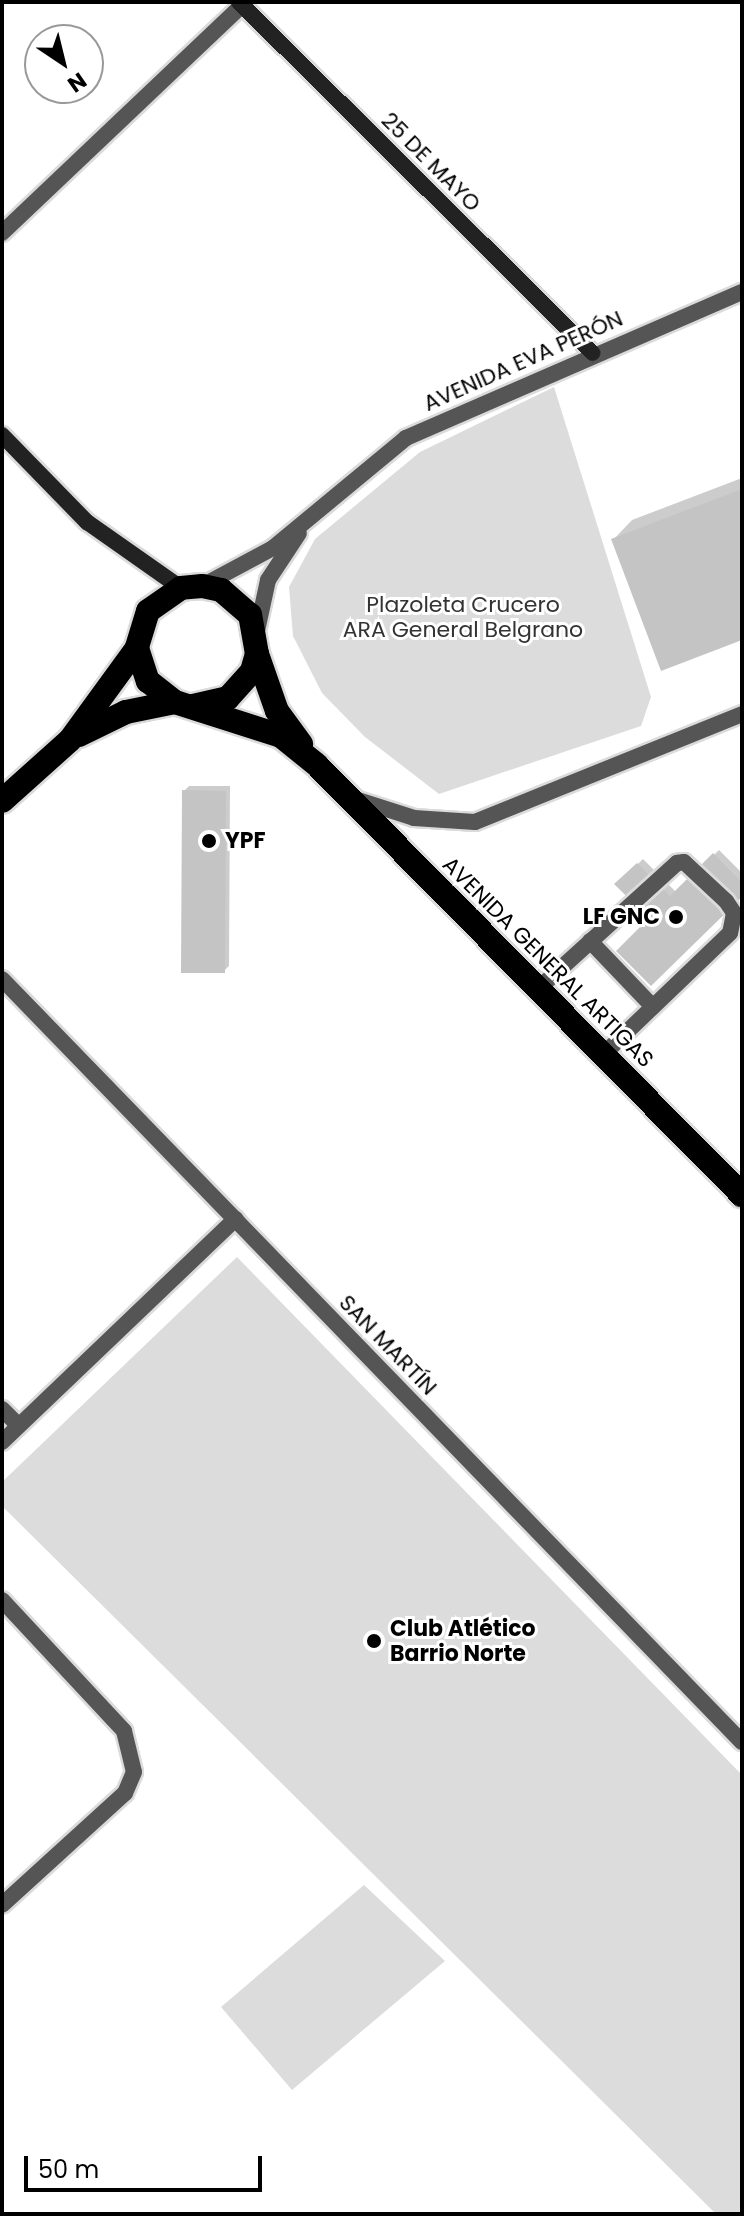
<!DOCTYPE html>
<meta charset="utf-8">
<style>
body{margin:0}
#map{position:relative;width:744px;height:2216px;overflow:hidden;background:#fff;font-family:Poppins,sans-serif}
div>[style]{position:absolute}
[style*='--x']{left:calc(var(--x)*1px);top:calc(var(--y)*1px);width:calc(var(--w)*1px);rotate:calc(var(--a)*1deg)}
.green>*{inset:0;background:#dcdcdc}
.shadow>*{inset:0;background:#0003}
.building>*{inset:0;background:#c4c4c4}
.roads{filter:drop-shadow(2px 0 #dbdbdb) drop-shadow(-2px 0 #dbdbdb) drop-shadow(0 2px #dbdbdb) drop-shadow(0 -2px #dbdbdb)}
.lane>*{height:16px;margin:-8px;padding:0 8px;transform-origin:8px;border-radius:8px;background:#555}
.street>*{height:16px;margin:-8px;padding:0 8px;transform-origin:8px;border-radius:8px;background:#555}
.secondary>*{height:16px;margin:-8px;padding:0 8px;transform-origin:8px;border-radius:8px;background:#222}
.highway>*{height:24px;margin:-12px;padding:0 12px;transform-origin:12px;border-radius:12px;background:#000}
.dots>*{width:22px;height:22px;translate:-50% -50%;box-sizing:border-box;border:4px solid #fff;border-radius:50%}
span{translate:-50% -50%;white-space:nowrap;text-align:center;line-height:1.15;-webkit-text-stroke:6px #fff;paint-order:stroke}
.street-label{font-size:22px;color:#000}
.park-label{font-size:22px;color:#333}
.poi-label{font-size:22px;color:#000;font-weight:700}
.left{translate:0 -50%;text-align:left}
.right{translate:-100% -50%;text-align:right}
.frame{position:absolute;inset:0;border:4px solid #000;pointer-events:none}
.north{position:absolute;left:24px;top:24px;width:80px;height:80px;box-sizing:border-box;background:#fff;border:2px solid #999;border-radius:50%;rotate:145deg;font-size:22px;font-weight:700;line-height:32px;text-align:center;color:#000}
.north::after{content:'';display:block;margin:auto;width:28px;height:36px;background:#000;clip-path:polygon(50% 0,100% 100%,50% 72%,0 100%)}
.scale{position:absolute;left:24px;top:2156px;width:238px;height:36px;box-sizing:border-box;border:4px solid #000;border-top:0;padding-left:10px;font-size:24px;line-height:28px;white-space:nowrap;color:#000;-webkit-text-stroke:6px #fff;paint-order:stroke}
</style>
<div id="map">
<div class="green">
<i style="clip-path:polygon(554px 387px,651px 697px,641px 726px,439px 794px,365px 737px,322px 693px,293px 636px,289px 587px,315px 539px,420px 452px)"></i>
<i style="clip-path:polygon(237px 1257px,742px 1775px,742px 2214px,716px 2214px,2px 1506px,2px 1482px)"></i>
<i style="clip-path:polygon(364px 1885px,445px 1961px,292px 2090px,221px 2007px)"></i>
</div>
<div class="shadow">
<i style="clip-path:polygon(742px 478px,742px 638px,613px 540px,632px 520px)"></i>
<i style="clip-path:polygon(189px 786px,230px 786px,229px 966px,224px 971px,184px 791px)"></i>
<i style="clip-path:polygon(719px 850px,742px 873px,742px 894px,652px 918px,617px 884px,643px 859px,676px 892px)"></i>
</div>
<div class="building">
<i style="clip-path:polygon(742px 489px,742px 640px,661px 671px,611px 539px)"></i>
<i style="clip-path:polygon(182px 790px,226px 791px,225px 973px,181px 973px)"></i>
<i style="clip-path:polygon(713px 853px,742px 883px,742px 897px,651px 986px,616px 951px,649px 918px,614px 884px,637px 863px,670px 896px)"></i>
</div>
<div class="roads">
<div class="lane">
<i style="--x:352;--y:798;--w:65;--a:17.9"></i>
<i style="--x:414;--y:818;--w:61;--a:3.8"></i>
<i style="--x:475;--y:822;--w:288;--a:-22"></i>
<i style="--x:590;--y:941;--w:91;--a:46.3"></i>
<i style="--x:538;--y:989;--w:188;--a:-42.2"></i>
<i style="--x:677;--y:863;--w:7;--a:-8"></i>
<i style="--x:684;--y:862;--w:57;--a:42.9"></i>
<i style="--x:726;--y:901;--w:14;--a:56"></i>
<i style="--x:734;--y:913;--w:20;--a:101"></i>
<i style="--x:730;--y:933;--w:176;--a:136.2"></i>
</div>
<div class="street">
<i style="--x:2;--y:233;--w:335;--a:-43.5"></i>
<i style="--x:202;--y:586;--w:81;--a:-28.2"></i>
<i style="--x:273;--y:548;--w:173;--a:-39.6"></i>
<i style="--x:406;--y:438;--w:366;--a:-23.5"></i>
<i style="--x:257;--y:631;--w:52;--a:-77.8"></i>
<i style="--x:268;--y:580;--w:56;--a:-56.6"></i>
<i style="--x:2;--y:979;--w:1063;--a:45.88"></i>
<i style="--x:2;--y:1409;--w:23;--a:45"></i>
<i style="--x:2;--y:1442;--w:323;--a:-43.7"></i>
<i style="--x:2;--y:1600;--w:179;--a:47"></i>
<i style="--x:124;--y:1731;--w:42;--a:76.3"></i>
<i style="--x:134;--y:1772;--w:23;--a:113"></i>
<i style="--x:125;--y:1793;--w:166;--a:137.7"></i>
</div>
<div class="secondary">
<i style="--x:239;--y:2;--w:498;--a:44.8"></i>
<i style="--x:2;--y:435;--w:122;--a:45.7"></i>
<i style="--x:87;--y:522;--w:115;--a:35.1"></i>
</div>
<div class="highway">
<i style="--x:257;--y:654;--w:60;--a:70.7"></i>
<i style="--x:277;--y:711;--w:41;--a:54"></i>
<i style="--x:193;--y:706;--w:36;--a:-13"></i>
<i style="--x:228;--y:698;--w:36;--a:-48"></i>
<i style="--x:252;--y:671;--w:18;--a:-74"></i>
<i style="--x:257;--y:654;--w:40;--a:-100"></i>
<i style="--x:250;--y:615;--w:38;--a:-139"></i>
<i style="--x:221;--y:590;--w:19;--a:-168"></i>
<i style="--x:202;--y:586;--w:21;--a:175"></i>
<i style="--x:181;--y:588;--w:40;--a:145.1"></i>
<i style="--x:148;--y:611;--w:39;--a:107"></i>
<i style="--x:137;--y:648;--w:35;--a:72"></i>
<i style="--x:148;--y:681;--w:34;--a:38"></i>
<i style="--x:175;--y:702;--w:111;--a:17.8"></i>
<i style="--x:281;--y:736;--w:46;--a:38.9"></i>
<i style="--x:317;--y:765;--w:605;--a:45.34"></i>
<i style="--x:79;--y:735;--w:52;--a:-26.1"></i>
<i style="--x:126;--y:712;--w:50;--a:-11.5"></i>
<i style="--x:2;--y:801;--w:91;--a:-41.9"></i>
<i style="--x:70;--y:740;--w:114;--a:-53.9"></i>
</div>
</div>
<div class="dots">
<i style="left:209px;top:841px;background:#000"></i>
<i style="left:676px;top:917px;background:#000"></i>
<i style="left:374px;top:1641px;background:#000"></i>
</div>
<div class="street-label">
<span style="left:431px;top:162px;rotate:45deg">25 DE MAYO</span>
<span style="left:523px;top:361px;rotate:-24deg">AVENIDA EVA PERÓN</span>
<span style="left:548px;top:962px;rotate:45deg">AVENIDA GENERAL ARTIGAS</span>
<span style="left:388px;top:1345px;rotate:46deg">SAN MARTÍN</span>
</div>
<div class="park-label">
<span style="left:463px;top:617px">Plazoleta Crucero<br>ARA General Belgrano</span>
</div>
<div class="poi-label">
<span class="left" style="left:225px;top:841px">YPF</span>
<span class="right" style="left:660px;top:917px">LF GNC</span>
<span class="left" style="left:390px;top:1641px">Club Atlético<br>Barrio Norte</span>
</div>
<div class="frame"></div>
<div class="north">N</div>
<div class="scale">50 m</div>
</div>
